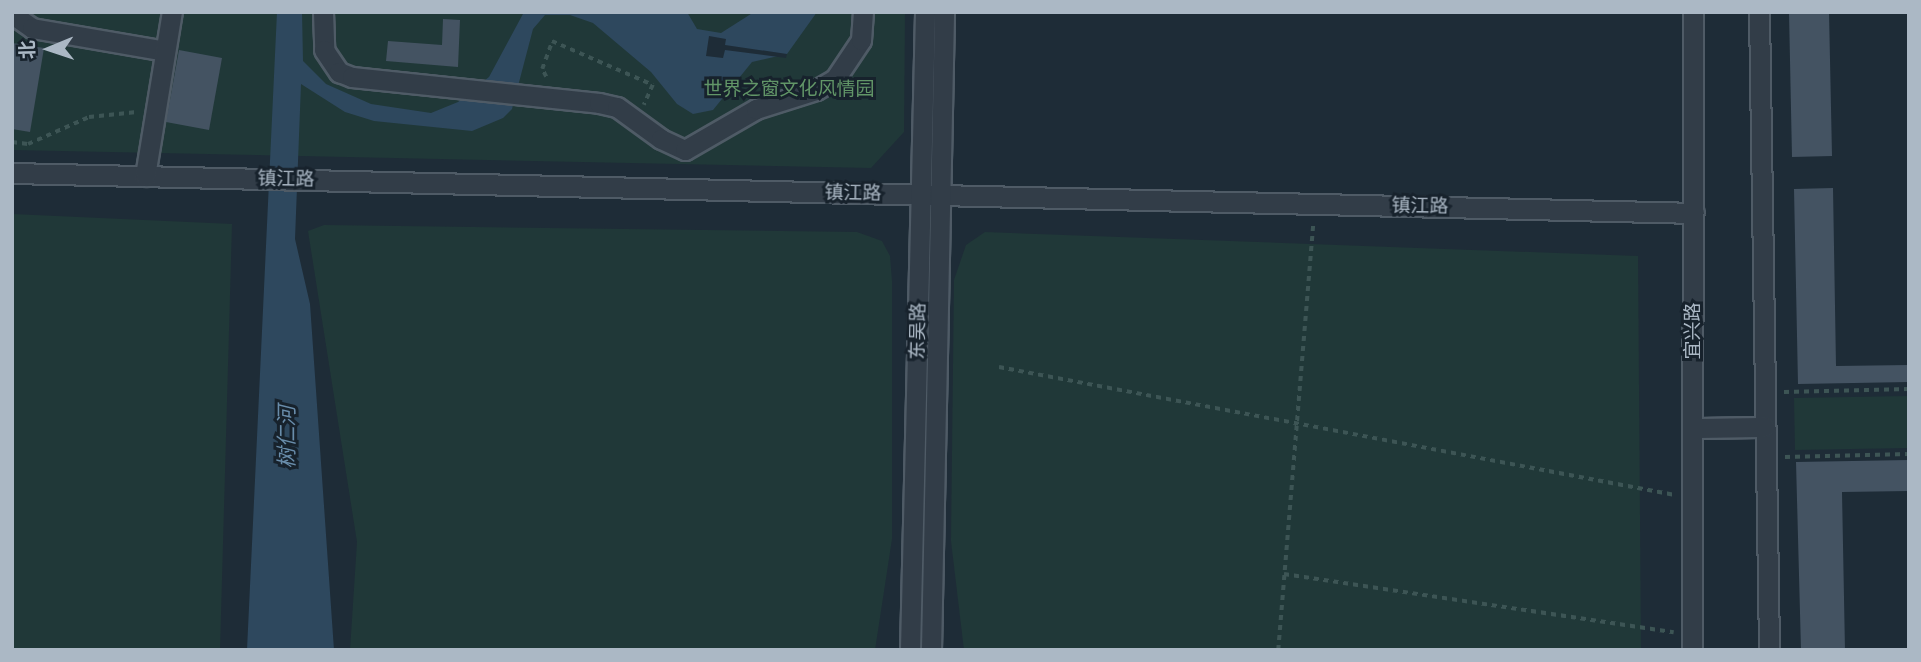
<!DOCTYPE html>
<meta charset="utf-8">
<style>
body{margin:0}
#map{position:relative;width:1921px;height:662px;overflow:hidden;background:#1e2c37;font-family:"Roboto Condensed","Noto Sans SC",sans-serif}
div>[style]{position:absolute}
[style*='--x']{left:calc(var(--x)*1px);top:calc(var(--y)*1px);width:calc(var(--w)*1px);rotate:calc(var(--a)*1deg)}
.green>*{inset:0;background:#203838}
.water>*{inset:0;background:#2e485e}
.pier>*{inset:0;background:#1e2c37}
.building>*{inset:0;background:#445362}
.path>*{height:3.5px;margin-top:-1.75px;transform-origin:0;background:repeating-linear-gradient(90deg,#3d5555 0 5px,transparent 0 10px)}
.roads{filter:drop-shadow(2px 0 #4f5b66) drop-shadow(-2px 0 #4f5b66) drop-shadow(0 2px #4f5b66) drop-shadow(0 -2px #4f5b66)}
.minor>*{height:19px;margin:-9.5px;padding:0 9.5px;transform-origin:9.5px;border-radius:9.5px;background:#323d48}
span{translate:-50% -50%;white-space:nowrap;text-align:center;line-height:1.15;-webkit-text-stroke:6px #17222c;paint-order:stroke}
.park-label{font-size:19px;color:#629668}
.street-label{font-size:19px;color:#abb8c5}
.water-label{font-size:21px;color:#698dab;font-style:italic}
.frame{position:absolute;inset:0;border:14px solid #abb8c5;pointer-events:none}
.north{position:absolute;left:14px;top:14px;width:70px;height:70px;-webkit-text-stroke:5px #17222c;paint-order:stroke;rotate:268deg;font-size:19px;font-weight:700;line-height:28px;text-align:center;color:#abb8c5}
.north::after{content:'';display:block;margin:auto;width:24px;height:32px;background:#abb8c5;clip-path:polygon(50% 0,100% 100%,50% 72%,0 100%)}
</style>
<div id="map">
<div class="green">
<i style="clip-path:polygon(12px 12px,905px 12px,904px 132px,871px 168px,12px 150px)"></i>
<i style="clip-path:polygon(12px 214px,232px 224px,220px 650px,12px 650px)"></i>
<i style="clip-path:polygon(324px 225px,857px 232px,882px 241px,890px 256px,892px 281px,892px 539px,875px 650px,350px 650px,357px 542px,308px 231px)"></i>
<i style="clip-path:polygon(985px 232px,1638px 256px,1641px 650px,964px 650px,951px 541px,954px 280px,966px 245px)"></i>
<i style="clip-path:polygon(1909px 396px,1909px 448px,1795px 450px,1794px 398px)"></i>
</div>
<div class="water">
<i style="clip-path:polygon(277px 12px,302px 12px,303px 61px,326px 84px,371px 104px,431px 113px,458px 102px,489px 77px,524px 12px,687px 12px,697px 29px,721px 33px,754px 12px,817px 12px,787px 54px,752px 62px,713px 110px,693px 114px,677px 104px,651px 72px,593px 23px,570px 15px,545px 15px,533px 29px,512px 109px,503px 118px,472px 131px,374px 121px,345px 112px,301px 84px,295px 239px,310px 304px,334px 650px,247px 650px)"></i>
</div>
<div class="pier">
<i style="clip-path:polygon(709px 36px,726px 39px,725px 45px,787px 54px,786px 58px,725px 50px,723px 58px,706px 56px)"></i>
</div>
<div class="building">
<i style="clip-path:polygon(1789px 12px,1829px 12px,1832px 156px,1792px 157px)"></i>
<i style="clip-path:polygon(443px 19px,460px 20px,458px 67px,386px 61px,388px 41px,442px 45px)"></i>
<i style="clip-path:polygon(12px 43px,44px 48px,30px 132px,12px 129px)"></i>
<i style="clip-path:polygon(179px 50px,222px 58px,209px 130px,166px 122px)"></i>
<i style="clip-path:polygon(1833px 188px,1836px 366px,1909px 365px,1909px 382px,1798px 384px,1794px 189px)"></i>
<i style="clip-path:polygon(1909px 460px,1909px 491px,1842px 492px,1845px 650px,1801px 650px,1796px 462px)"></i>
</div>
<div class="path">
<i style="--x:546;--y:77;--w:9;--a:-117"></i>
<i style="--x:542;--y:69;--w:30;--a:-70"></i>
<i style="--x:552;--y:41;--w:110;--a:23.5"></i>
<i style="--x:653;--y:85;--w:22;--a:114"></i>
<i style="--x:12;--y:142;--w:16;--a:7"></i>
<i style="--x:28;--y:144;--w:67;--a:-23.9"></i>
<i style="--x:89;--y:117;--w:48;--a:-5.9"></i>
<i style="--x:999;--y:367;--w:688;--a:10.72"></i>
<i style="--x:1784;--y:392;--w:125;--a:-1.4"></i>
<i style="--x:1785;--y:457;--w:124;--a:-1.4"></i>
<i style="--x:1284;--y:574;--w:394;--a:8.5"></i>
<i style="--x:1278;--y:650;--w:428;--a:-85.3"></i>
</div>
<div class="roads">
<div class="minor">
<i style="--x:323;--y:12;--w:38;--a:88"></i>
<i style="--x:324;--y:50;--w:27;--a:56"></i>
<i style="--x:339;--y:72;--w:14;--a:21"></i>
<i style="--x:352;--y:77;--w:248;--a:6"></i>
<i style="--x:599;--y:103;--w:18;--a:13"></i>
<i style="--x:617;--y:107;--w:54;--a:36"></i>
<i style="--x:661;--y:139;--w:26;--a:25"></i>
<i style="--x:685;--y:150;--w:82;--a:-30"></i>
<i style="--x:756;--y:109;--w:63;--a:-17.6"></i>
<i style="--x:816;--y:90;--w:22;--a:-30"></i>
<i style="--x:835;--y:79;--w:47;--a:-56.3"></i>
<i style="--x:861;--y:40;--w:28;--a:-86"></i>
<i style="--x:1759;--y:12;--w:638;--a:89.1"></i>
<i style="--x:12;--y:14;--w:24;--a:35"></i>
<i style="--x:32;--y:28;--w:135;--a:9.8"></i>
<i style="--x:12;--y:173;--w:1682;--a:1.36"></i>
<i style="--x:145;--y:176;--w:166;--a:-80.7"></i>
<i style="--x:1693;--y:428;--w:72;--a:-0.8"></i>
<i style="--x:910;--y:650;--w:638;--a:-88.65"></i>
<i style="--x:931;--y:650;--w:638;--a:-88.83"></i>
<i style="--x:1692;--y:650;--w:638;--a:-89.91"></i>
</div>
</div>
<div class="park-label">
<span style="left:789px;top:89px">世界之窗文化风情园</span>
</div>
<div class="street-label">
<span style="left:286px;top:179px;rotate:1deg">镇江路</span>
<span style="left:853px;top:193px;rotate:1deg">镇江路</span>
<span style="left:1420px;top:206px;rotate:1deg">镇江路</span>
<span style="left:918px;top:331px;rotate:-89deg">东吴路</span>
<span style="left:1693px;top:331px;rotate:-90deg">宜兴路</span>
</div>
<div class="water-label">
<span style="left:287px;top:437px;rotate:-90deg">树仁河</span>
</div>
<div class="frame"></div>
<div class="north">北</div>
</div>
